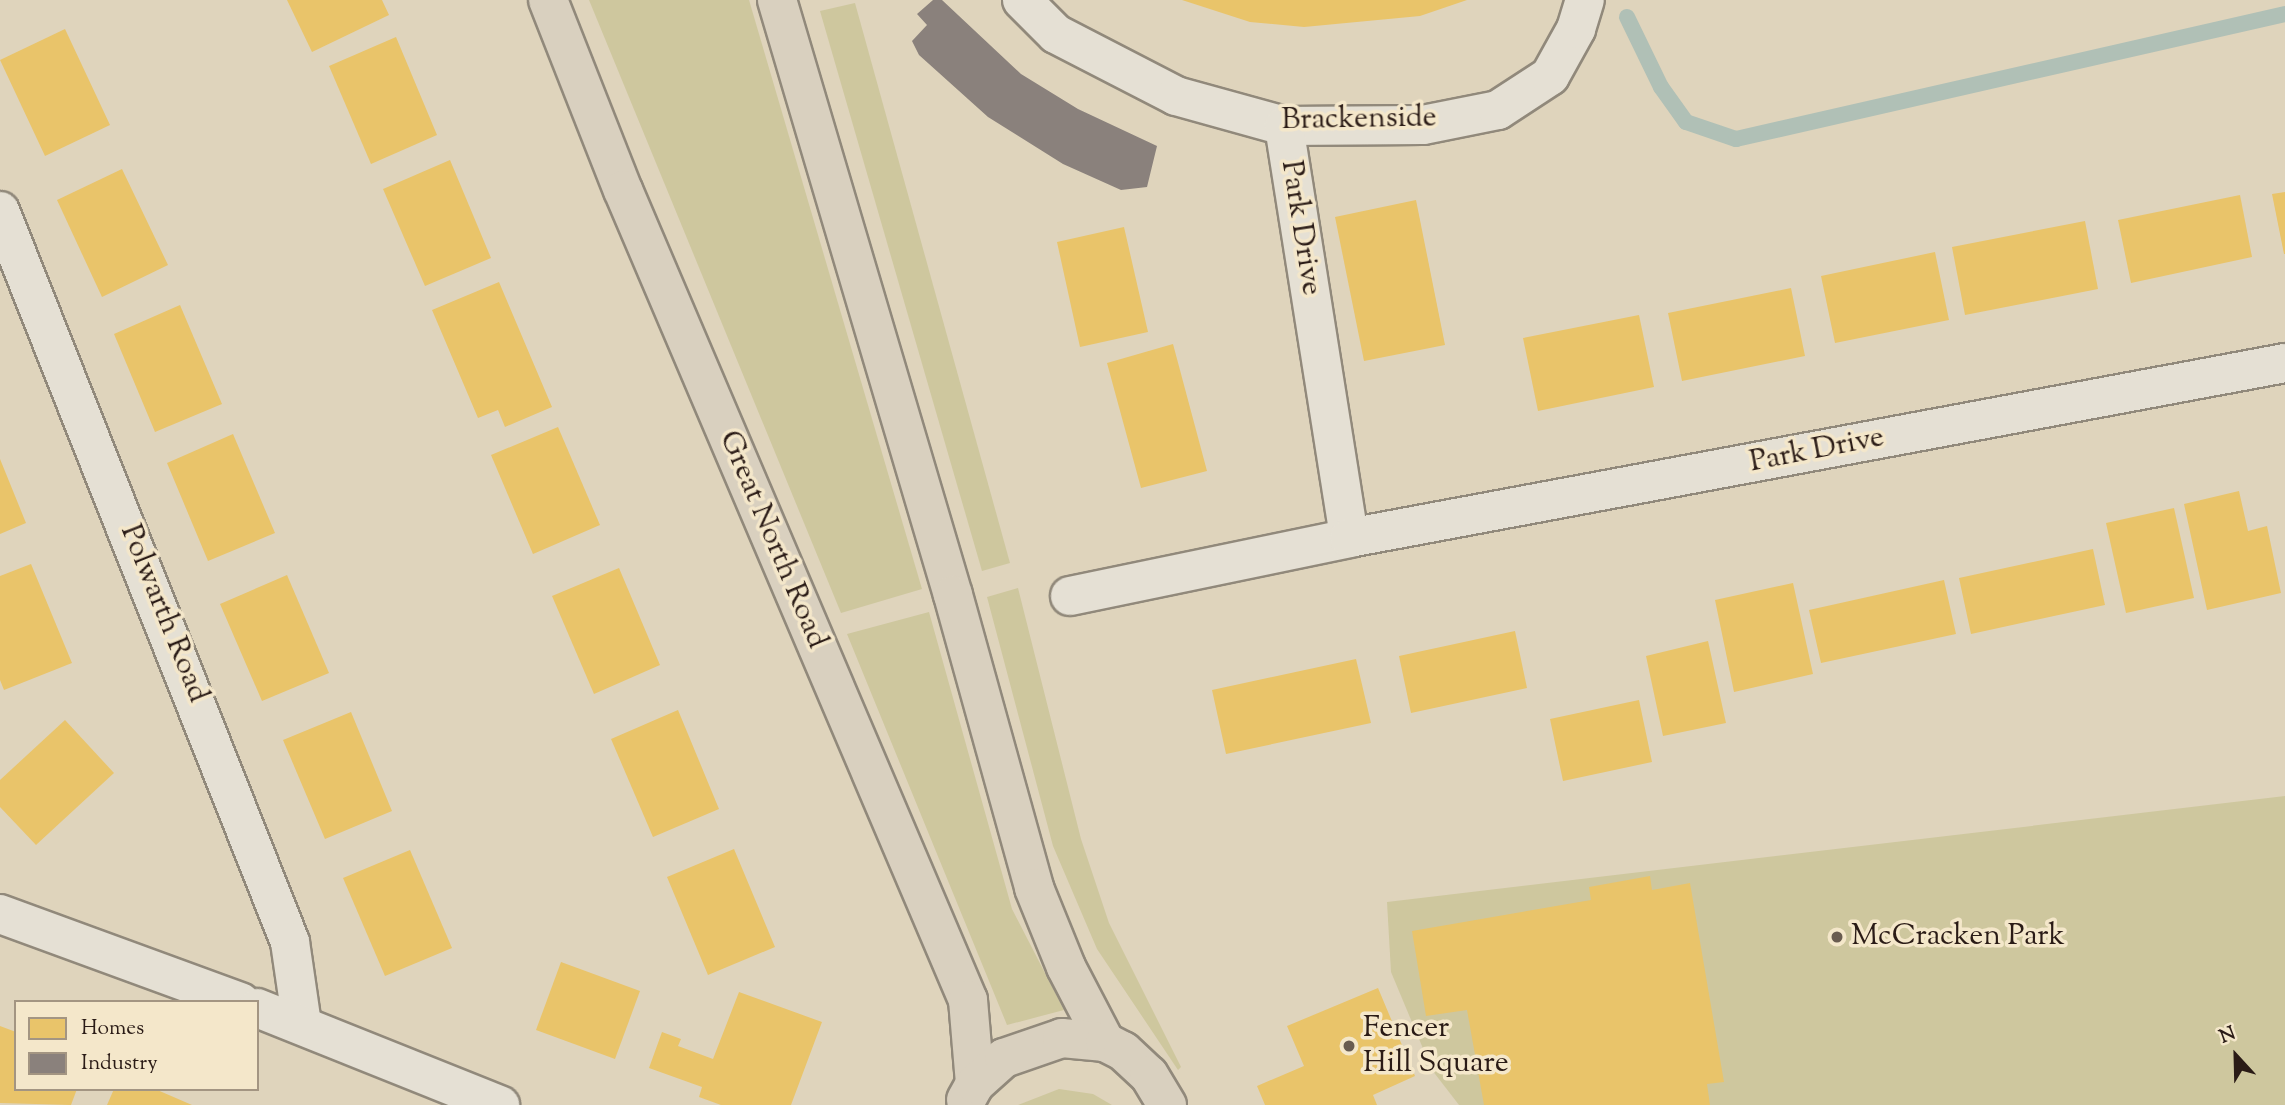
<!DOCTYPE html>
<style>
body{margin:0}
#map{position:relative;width:2285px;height:1105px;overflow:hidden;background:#dfd4bc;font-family:"Sorts Mill Goudy",serif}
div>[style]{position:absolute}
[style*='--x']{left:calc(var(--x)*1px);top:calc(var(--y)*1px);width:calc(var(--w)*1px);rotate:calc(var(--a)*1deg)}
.green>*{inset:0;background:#cec79e}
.homes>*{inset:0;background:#e9c46a}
.industry>*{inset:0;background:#8a817c}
.stream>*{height:16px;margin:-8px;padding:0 8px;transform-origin:8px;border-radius:8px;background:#b0c0b6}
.roads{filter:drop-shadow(2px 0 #91897b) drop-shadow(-2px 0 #91897b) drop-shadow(0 2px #91897b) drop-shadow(0 -2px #91897b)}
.minor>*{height:38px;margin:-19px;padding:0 19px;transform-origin:19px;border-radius:19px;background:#e5e0d4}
.major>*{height:38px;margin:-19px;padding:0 19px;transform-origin:19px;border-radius:19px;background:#d9d0bf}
.dots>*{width:19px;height:19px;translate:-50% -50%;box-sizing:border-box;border:4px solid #f4e7ca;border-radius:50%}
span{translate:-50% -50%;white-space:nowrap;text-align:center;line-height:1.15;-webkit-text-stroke:7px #f4e7ca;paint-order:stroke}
.street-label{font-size:30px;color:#2a1b16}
.poi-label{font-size:30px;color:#2a1b16}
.left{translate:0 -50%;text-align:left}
.legend{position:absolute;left:14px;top:1000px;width:245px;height:91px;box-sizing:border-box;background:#f4e7ca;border:2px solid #a39582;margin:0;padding:9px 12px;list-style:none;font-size:21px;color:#2a1b16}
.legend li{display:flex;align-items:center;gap:14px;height:35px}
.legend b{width:35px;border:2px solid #a39582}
.north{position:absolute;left:2201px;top:1021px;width:70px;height:70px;-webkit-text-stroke:5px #f4e7ca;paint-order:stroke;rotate:338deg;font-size:19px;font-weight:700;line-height:28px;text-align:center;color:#2a1b16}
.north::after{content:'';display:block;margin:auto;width:24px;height:32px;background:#2a1b16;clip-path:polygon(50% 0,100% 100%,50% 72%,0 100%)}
</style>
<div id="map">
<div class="green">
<i style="clip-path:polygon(589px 0,749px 0,922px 589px,841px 613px)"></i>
<i style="clip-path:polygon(855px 3px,1010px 563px,982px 571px,820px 11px)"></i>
<i style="clip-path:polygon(1018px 588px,1081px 839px,1109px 923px,1181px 1067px,1178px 1070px,1097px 949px,1053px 846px,987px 597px)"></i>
<i style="clip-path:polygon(929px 612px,1012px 909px,1064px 1010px,1007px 1025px,847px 634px)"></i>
<i style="clip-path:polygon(2285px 796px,2285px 1105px,1459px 1105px,1432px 1070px,1391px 972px,1387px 902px)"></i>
<i style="clip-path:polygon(1059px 1089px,1093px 1094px,1112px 1105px,1018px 1105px)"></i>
</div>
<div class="homes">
<i style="clip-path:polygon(287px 0,382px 0,389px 15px,312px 52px)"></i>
<i style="clip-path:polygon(1182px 0,1467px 0,1420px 16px,1304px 27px,1250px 22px)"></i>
<i style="clip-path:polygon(65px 29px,110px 125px,45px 156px,0 60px)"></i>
<i style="clip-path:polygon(396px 37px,437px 135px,371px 164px,329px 66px)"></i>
<i style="clip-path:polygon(450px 160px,491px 258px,425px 286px,383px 189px)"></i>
<i style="clip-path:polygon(122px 169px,168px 265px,102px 297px,57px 200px)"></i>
<i style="clip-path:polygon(2285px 192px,2285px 254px,2284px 254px,2272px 194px)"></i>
<i style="clip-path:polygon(2240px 195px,2252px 257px,2131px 283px,2118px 220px)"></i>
<i style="clip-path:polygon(1416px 200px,1445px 345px,1364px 361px,1335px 217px)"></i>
<i style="clip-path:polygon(2085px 221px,2098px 289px,1965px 315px,1952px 247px)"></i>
<i style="clip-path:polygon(1124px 227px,1148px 332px,1080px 347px,1057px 242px)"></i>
<i style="clip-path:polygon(1935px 252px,1949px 320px,1835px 343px,1821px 276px)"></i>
<i style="clip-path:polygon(499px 282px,552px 407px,505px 427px,498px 410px,478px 418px,432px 310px)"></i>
<i style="clip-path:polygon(1791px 288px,1805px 356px,1682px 381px,1668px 313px)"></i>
<i style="clip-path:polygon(180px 305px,222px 404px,155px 432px,114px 334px)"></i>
<i style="clip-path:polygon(1639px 315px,1654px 387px,1538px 411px,1523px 338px)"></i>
<i style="clip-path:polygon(1173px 344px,1207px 471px,1141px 488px,1107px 363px)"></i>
<i style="clip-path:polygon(558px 427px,600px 525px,533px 554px,491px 455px)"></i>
<i style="clip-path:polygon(233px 434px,275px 533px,208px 561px,167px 463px)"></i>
<i style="clip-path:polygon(0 459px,26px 523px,0 534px)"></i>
<i style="clip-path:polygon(2239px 491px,2248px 531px,2267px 526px,2281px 593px,2207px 610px,2184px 504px)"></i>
<i style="clip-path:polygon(2174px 508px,2194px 598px,2126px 613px,2106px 523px)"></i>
<i style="clip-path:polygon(2093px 549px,2105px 605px,1971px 634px,1959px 578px)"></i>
<i style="clip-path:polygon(31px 564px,72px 663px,4px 690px,0 680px,0 576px)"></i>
<i style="clip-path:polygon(619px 568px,660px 665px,594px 694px,552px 596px)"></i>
<i style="clip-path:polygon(287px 575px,329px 673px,262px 701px,220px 604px)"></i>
<i style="clip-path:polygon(1944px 580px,1956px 634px,1821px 663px,1809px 610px)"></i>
<i style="clip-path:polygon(1793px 583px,1813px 674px,1734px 692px,1715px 600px)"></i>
<i style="clip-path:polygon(1515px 631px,1527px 688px,1411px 713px,1399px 656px)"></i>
<i style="clip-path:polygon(1708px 641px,1726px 723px,1663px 736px,1646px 656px)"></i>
<i style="clip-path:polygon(1356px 659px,1371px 723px,1226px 754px,1212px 690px)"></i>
<i style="clip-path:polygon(1639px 700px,1652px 762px,1563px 781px,1550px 719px)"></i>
<i style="clip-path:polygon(678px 710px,719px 809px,653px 837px,611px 739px)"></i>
<i style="clip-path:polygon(351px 712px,392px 811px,325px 839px,283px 740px)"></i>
<i style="clip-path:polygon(65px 720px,114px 773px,36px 845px,0 807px,0 780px)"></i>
<i style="clip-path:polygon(734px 849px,775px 947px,708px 975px,667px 877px)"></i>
<i style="clip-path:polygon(410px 850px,452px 948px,385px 976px,343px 878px)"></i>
<i style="clip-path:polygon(1650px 876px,1652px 890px,1690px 883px,1724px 1082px,1707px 1084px,1710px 1105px,1484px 1105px,1467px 1010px,1426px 1016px,1412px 931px,1591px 900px,1589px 887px)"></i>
<i style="clip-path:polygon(561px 962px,640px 991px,615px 1059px,536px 1030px)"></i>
<i style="clip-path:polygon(1378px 988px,1415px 1076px,1373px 1095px,1377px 1105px,1265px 1105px,1257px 1086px,1304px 1066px,1287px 1026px)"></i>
<i style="clip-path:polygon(739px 992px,822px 1022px,791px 1105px,721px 1105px,699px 1097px,702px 1087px,649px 1068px,662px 1032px,681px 1039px,678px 1046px,713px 1059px)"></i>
<i style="clip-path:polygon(0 1026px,16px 1032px,16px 1089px,77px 1089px,71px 1105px,0 1103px)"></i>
<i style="clip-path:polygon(114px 1089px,155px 1089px,192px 1105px,107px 1105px)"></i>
</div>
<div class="industry">
<i style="clip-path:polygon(933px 0,942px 0,1021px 74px,1078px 109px,1157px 146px,1147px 187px,1121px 190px,1063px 164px,988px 117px,919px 55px,912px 41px,927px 25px,917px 14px)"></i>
</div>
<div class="stream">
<i style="--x:1627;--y:17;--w:78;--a:64.1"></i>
<i style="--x:1661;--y:87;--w:43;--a:54.5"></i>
<i style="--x:1686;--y:122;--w:53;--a:18.8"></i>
<i style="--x:1736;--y:139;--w:563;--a:-12.83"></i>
</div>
<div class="roads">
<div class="minor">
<i style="--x:1022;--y:0;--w:48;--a:45"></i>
<i style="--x:1056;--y:34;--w:135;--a:27.3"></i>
<i style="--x:1176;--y:96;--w:112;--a:15.5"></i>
<i style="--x:1284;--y:126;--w:139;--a:-0.4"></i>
<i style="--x:1423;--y:125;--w:76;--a:-11.3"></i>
<i style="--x:1498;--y:110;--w:62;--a:-33.2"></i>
<i style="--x:1550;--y:76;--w:54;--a:-61"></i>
<i style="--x:1576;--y:29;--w:30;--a:-73"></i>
<i style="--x:1284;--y:126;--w:417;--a:81"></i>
<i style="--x:0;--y:211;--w:786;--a:68.36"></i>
<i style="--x:290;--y:942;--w:83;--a:81.7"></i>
<i style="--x:1070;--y:596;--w:285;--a:-11.7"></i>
<i style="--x:1349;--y:538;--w:952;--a:-10.59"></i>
<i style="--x:0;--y:914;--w:256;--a:20.1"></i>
<i style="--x:257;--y:1008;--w:262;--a:21.8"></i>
</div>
<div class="major">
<i style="--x:548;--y:0;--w:204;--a:68.5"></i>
<i style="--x:623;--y:190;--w:880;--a:66.93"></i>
<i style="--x:968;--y:1000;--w:84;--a:85.2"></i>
<i style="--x:777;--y:0;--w:620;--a:73.52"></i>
<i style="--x:953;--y:595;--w:304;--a:74.5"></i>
<i style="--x:1034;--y:888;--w:85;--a:67.9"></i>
<i style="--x:1066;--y:967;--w:85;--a:62.5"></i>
<i style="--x:966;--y:1100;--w:18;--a:-61"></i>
<i style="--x:975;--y:1084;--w:39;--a:-42"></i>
<i style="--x:1004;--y:1058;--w:61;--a:-19"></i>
<i style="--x:1062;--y:1038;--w:43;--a:5.3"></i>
<i style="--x:1105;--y:1042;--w:20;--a:27"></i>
<i style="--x:1123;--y:1051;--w:35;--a:43"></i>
<i style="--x:1149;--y:1075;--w:35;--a:59"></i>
</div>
</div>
<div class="dots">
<i style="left:1837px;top:937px;background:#695c50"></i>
<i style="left:1349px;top:1046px;background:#695c50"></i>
</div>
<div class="street-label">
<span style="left:1359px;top:120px;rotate:-1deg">Brackenside</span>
<span style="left:1300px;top:228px;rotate:81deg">Park Drive</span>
<span style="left:1817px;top:451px;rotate:-11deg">Park Drive</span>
<span style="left:772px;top:540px;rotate:67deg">Great North Road</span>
<span style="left:163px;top:614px;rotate:68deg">Polwarth Road</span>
</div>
<div class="poi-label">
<span class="left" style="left:1851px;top:937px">McCracken Park</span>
<span class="left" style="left:1363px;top:1046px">Fencer<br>Hill Square</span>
</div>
<ul class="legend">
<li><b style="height:19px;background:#e9c46a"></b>Homes</li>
<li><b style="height:19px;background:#8a817c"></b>Industry</li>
</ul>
<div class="north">N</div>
</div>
